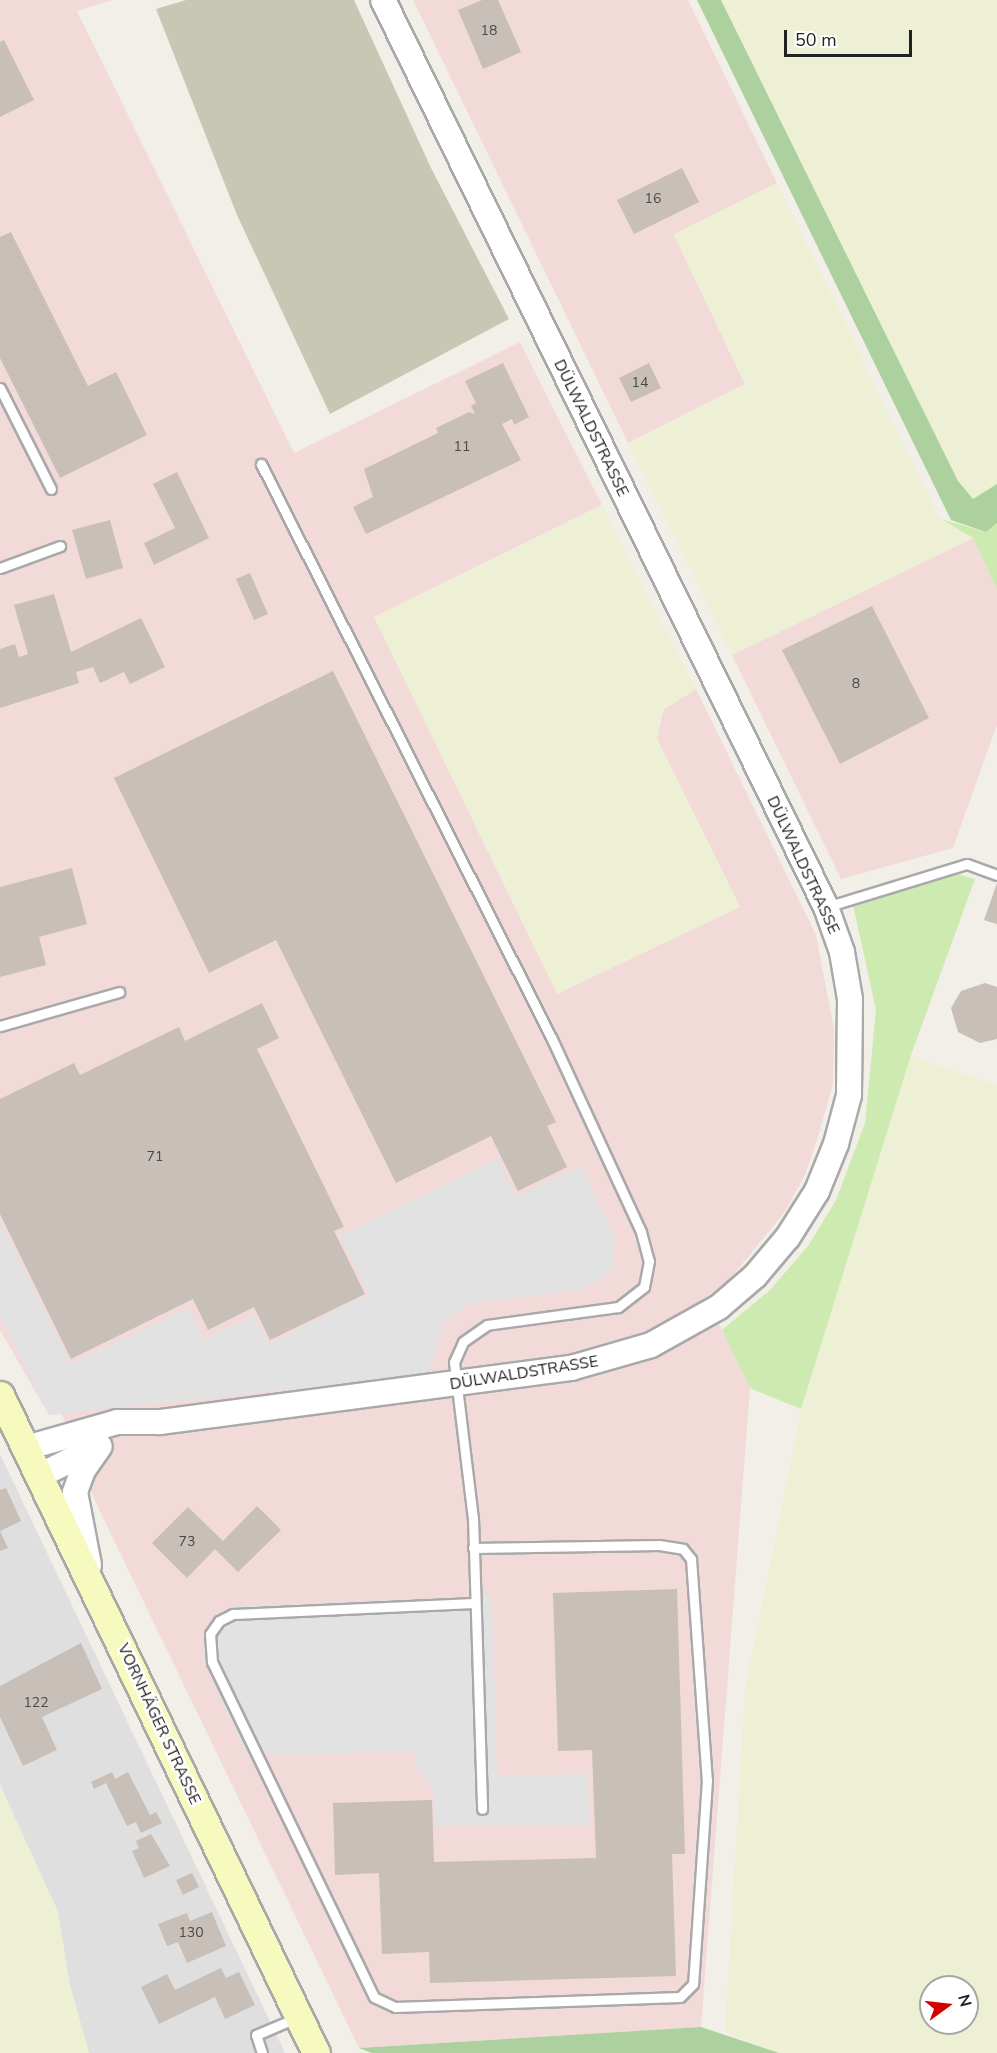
<!DOCTYPE html>
<meta charset="utf-8">
<style>
body{margin:0}
#map{position:relative;width:997px;height:2053px;overflow:hidden;background:#f2efe9;font-family:"Nunito Sans",sans-serif}
div>[style]{position:absolute}
[style*='--x']{left:calc(var(--x)*1px);top:calc(var(--y)*1px);width:calc(var(--w)*1px);rotate:calc(var(--a)*1deg)}
.residential>*{inset:0;background:#e0dfdf}
.commercial>*{inset:0;background:#f2dad9}
.construction>*{inset:0;background:#c7c7b4}
.farmland>*{inset:0;background:#eef0d5}
.grass>*{inset:0;background:#cdebb0}
.forest>*{inset:0;background:#add19e}
.parking>*{inset:0;background:#e2e2e2}
.building>*{inset:0;background:#c7bfb8}
.roads{filter:drop-shadow(2px 0 #a9a9a9) drop-shadow(-2px 0 #a9a9a9) drop-shadow(0 2px #a9a9a9) drop-shadow(0 -2px #a9a9a9)}
.service>*{height:9px;margin:-4.5px;padding:0 4.5px;transform-origin:4.5px;border-radius:4.5px;background:#fff}
.tertiary>*{height:24px;margin:-12px;padding:0 12px;transform-origin:12px;border-radius:12px;background:#fff}
.secondary>*{height:27px;margin:-13.5px;padding:0 13.5px;transform-origin:13.5px;border-radius:13.5px;background:#f7fabf}
span{translate:-50% -50%;white-space:nowrap;text-align:center;line-height:1.15;-webkit-text-stroke:5px #fff;paint-order:stroke}
.number-label{font-size:14px;color:#4b4948}
.number-label span{-webkit-text-stroke-width:0}
.street-label{font-size:16px;color:#222}
.north{position:absolute;left:919px;top:1975px;width:60px;height:60px;box-sizing:border-box;background:#fff;border:2px solid #a7a7a7;border-radius:50%;rotate:75deg;font-size:16px;font-weight:700;line-height:24px;text-align:center;color:#222}
.north::after{content:'';display:block;margin:auto;width:21px;height:27px;background:#d40000;clip-path:polygon(50% 0,100% 100%,50% 72%,0 100%)}
.scale{position:absolute;left:784px;top:30px;width:128px;height:27px;box-sizing:border-box;border:3px solid #222;border-top:0;padding-left:8px;font-size:18px;line-height:21px;white-space:nowrap;color:#222;-webkit-text-stroke:4px #fff;paint-order:stroke}
</style>
<div id="map">
<div class="residential">
<i style="clip-path:polygon(0 1454px,285px 2053px,89px 2053px,69px 1982px,58px 1912px,0 1785px)"></i>
</div>
<div class="commercial">
<i style="clip-path:polygon(0 0,113px 0,77px 11px,294px 453px,520px 342px,602px 505px,374px 617px,740px 907px,657px 739px,663px 710px,696px 689px,816px 935px,834px 1029px,833px 1084px,820px 1130px,805px 1175px,784px 1213px,729px 1280px,706px 1297px,750px 1388px,701px 2027px,359px 2048px,95px 1501px,62px 1414px,49px 1415px,0 1330px)"></i>
<i style="clip-path:polygon(413px 0,688px 0,777px 183px,674px 235px,745px 384px,628px 443px)"></i>
<i style="clip-path:polygon(973px 538px,997px 590px,997px 725px,953px 848px,841px 879px,732px 655px)"></i>
</div>
<div class="construction">
<i style="clip-path:polygon(186px 0,354px 0,431px 168px,509px 319px,330px 414px,237px 215px,156px 9px)"></i>
</div>
<div class="farmland">
<i style="clip-path:polygon(721px 0,997px 0,997px 484px,973px 500px,958px 481px)"></i>
<i style="clip-path:polygon(777px 183px,940px 519px,973px 538px,732px 655px,628px 443px,745px 384px,674px 234px)"></i>
<i style="clip-path:polygon(602px 505px,696px 689px,661px 711px,657px 739px,740px 907px,557px 994px,374px 617px)"></i>
<i style="clip-path:polygon(evenodd,911px 1055px,997px 1086px,997px 2053px,779px 2053px,725px 2032px,745px 1688px,811px 1365px,911px 1055px,931px 1987px,967px 1987px,967px 2023px,931px 2023px,931px 1987px)"></i>
<i style="clip-path:polygon(0 1785px,58px 1912px,69px 1982px,89px 2053px,0 2053px)"></i>
</div>
<div class="grass">
<i style="clip-path:polygon(941px 519px,986px 532px,997px 523px,997px 590px,973px 538px)"></i>
<i style="clip-path:polygon(957px 874px,975px 879px,911px 1055px,801px 1409px,750px 1388px,722px 1330px,770px 1290px,808px 1246px,836px 1200px,865px 1123px,876px 1010px,853px 905px)"></i>
</div>
<div class="forest">
<i style="clip-path:polygon(697px 0,721px 0,958px 481px,973px 499px,997px 484px,997px 523px,986px 532px,951px 520px)"></i>
<i style="clip-path:polygon(701px 2027px,779px 2053px,372px 2053px,359px 2048px)"></i>
</div>
<div class="parking">
<i style="clip-path:polygon(498px 1158px,517px 1196px,581px 1166px,615px 1239px,613px 1266px,607px 1275px,581px 1290px,467px 1304px,445px 1322px,433px 1362px,424px 1375px,49px 1415px,0 1316px,0 1220px,70px 1364px,189px 1308px,204px 1339px,254px 1316px,269px 1344px,368px 1294px,340px 1236px)"></i>
<i style="clip-path:polygon(492px 1596px,497px 1776px,588px 1774px,589px 1825px,435px 1826px,432px 1788px,416px 1766px,415px 1751px,247px 1756px,202px 1658px,207px 1626px,235px 1606px)"></i>
</div>
<div class="building">
<i style="clip-path:polygon(482px 0,498px 0,521px 52px,483px 69px,458px 10px)"></i>
<i style="clip-path:polygon(4px 40px,34px 100px,0 117px,0 42px)"></i>
<i style="clip-path:polygon(682px 168px,699px 202px,634px 234px,617px 200px)"></i>
<i style="clip-path:polygon(11px 232px,88px 386px,116px 372px,147px 435px,60px 478px,0 358px,0 237px)"></i>
<i style="clip-path:polygon(503px 363px,529px 417px,514px 425px,512px 419px,502px 424px,521px 460px,366px 534px,353px 507px,373px 497px,364px 469px,438px 433px,436px 428px,469px 412px,475px 414px,471px 406px,476px 403px,465px 381px)"></i>
<i style="clip-path:polygon(649px 363px,661px 388px,631px 402px,619px 378px)"></i>
<i style="clip-path:polygon(177px 472px,209px 538px,154px 565px,144px 543px,175px 528px,153px 484px)"></i>
<i style="clip-path:polygon(110px 520px,123px 568px,86px 579px,72px 530px)"></i>
<i style="clip-path:polygon(250px 573px,268px 614px,254px 620px,236px 579px)"></i>
<i style="clip-path:polygon(54px 594px,71px 652px,141px 618px,165px 667px,130px 684px,124px 672px,100px 683px,93px 667px,76px 672px,79px 683px,0 708px,0 649px,15px 644px,19px 657px,28px 654px,14px 605px)"></i>
<i style="clip-path:polygon(872px 606px,929px 718px,840px 764px,782px 650px)"></i>
<i style="clip-path:polygon(333px 671px,556px 1122px,547px 1126px,567px 1167px,518px 1191px,491px 1136px,396px 1183px,276px 940px,209px 973px,114px 778px)"></i>
<i style="clip-path:polygon(72px 868px,87px 924px,39px 937px,46px 965px,0 977px,0 887px)"></i>
<i style="clip-path:polygon(997px 883px,997px 924px,984px 920px)"></i>
<i style="clip-path:polygon(985px 983px,997px 987px,997px 1039px,980px 1043px,958px 1032px,951px 1008px,961px 991px)"></i>
<i style="clip-path:polygon(262px 1003px,279px 1038px,257px 1049px,344px 1227px,334px 1231px,365px 1294px,270px 1340px,254px 1307px,208px 1330px,193px 1299px,71px 1359px,0 1214px,0 1099px,74px 1063px,80px 1075px,179px 1027px,185px 1041px)"></i>
<i style="clip-path:polygon(6px 1488px,21px 1521px,0 1531px,8px 1548px,0 1551px,0 1490px)"></i>
<i style="clip-path:polygon(257px 1506px,281px 1530px,238px 1572px,215px 1549px,187px 1578px,152px 1543px,188px 1507px,223px 1541px)"></i>
<i style="clip-path:polygon(677px 1589px,685px 1854px,672px 1854px,676px 1976px,430px 1983px,429px 1952px,382px 1954px,379px 1873px,335px 1875px,333px 1803px,432px 1800px,434px 1862px,596px 1858px,592px 1750px,558px 1751px,553px 1593px)"></i>
<i style="clip-path:polygon(81px 1643px,102px 1689px,42px 1717px,57px 1750px,23px 1766px,0 1717px,0 1686px)"></i>
<i style="clip-path:polygon(112px 1772px,115px 1779px,128px 1772px,150px 1815px,156px 1812px,162px 1823px,141px 1833px,136px 1822px,127px 1826px,106px 1783px,94px 1789px,91px 1782px)"></i>
<i style="clip-path:polygon(151px 1834px,170px 1866px,144px 1878px,132px 1851px,139px 1848px,136px 1841px)"></i>
<i style="clip-path:polygon(192px 1873px,199px 1887px,183px 1895px,176px 1880px)"></i>
<i style="clip-path:polygon(212px 1912px,226px 1946px,187px 1963px,178px 1942px,167px 1946px,158px 1924px,187px 1913px,190px 1921px)"></i>
<i style="clip-path:polygon(221px 1968px,226px 1978px,239px 1972px,255px 2005px,225px 2019px,215px 1997px,159px 2024px,141px 1987px,167px 1974px,175px 1990px)"></i>
</div>
<div class="roads">
<div class="service">
<i style="--x:0;--y:388;--w:113;--a:63.2"></i>
<i style="--x:261;--y:464;--w:642;--a:63.16"></i>
<i style="--x:551;--y:1037;--w:215;--a:65.2"></i>
<i style="--x:641;--y:1232;--w:30;--a:75"></i>
<i style="--x:649;--y:1261;--w:26;--a:101"></i>
<i style="--x:644;--y:1287;--w:33;--a:142"></i>
<i style="--x:618;--y:1307;--w:132;--a:172.2"></i>
<i style="--x:487;--y:1325;--w:29;--a:145"></i>
<i style="--x:463;--y:1342;--w:22;--a:114"></i>
<i style="--x:454;--y:1362;--w:157;--a:83.1"></i>
<i style="--x:473;--y:1518;--w:291;--a:88.2"></i>
<i style="--x:0;--y:568;--w:64;--a:-20.1"></i>
<i style="--x:826;--y:907;--w:147;--a:-17"></i>
<i style="--x:967;--y:864;--w:32;--a:20"></i>
<i style="--x:0;--y:1026;--w:124;--a:-15.9"></i>
<i style="--x:473;--y:1548;--w:186;--a:-0.9"></i>
<i style="--x:659;--y:1545;--w:24;--a:9"></i>
<i style="--x:683;--y:1549;--w:13;--a:51"></i>
<i style="--x:691;--y:1559;--w:222;--a:85.9"></i>
<i style="--x:707;--y:1780;--w:204;--a:93.9"></i>
<i style="--x:693;--y:1984;--w:18;--a:135"></i>
<i style="--x:680;--y:1997;--w:285;--a:178"></i>
<i style="--x:395;--y:2007;--w:23;--a:-155"></i>
<i style="--x:374;--y:1997;--w:372;--a:-115.8"></i>
<i style="--x:212;--y:1662;--w:28;--a:-94"></i>
<i style="--x:210;--y:1634;--w:16;--a:-55"></i>
<i style="--x:219;--y:1621;--w:16;--a:-27"></i>
<i style="--x:233;--y:1614;--w:242;--a:-2.6"></i>
<i style="--x:262;--y:2053;--w:19;--a:-108"></i>
<i style="--x:256;--y:2035;--w:43;--a:-23"></i>
</div>
<div class="tertiary">
<i style="--x:26;--y:1448;--w:95;--a:-15.9"></i>
<i style="--x:117;--y:1422;--w:43;--a:0"></i>
<i style="--x:160;--y:1422;--w:415;--a:-7.5"></i>
<i style="--x:571;--y:1368;--w:83;--a:-16"></i>
<i style="--x:651;--y:1345;--w:78;--a:-29.2"></i>
<i style="--x:719;--y:1307;--w:48;--a:-40.7"></i>
<i style="--x:755;--y:1276;--w:51;--a:-49.8"></i>
<i style="--x:788;--y:1237;--w:54;--a:-57.8"></i>
<i style="--x:817;--y:1191;--w:51;--a:-68"></i>
<i style="--x:836;--y:1144;--w:51;--a:-75.1"></i>
<i style="--x:849;--y:1095;--w:96;--a:-89.4"></i>
<i style="--x:850;--y:999;--w:48;--a:-99.7"></i>
<i style="--x:842;--y:952;--w:48;--a:-109.6"></i>
<i style="--x:826;--y:907;--w:1009;--a:-116.03"></i>
<i style="--x:39;--y:1476;--w:67;--a:-26.6"></i>
<i style="--x:89;--y:1565;--w:74;--a:-100.9"></i>
<i style="--x:75;--y:1492;--w:23;--a:-70"></i>
<i style="--x:83;--y:1470;--w:29;--a:-55"></i>
</div>
<div class="secondary">
<i style="--x:0;--y:1395;--w:730;--a:64.35"></i>
</div>
</div>
<div class="number-label">
<span style="left:489px;top:31px">18</span>
<span style="left:653px;top:199px">16</span>
<span style="left:640px;top:383px">14</span>
<span style="left:462px;top:447px">11</span>
<span style="left:856px;top:684px">8</span>
<span style="left:155px;top:1157px">71</span>
<span style="left:187px;top:1542px">73</span>
<span style="left:36px;top:1703px">122</span>
<span style="left:191px;top:1933px">130</span>
</div>
<div class="street-label">
<span style="left:591px;top:428px;rotate:64deg">DÜLWALDSTRASSE</span>
<span style="left:803px;top:865px;rotate:65deg">DÜLWALDSTRASSE</span>
<span style="left:524px;top:1373px;rotate:-9deg">DÜLWALDSTRASSE</span>
<span style="left:159px;top:1724px;rotate:65deg">VORNHÄGER STRASSE</span>
</div>
<div class="north">N</div>
<div class="scale">50 m</div>
</div>
